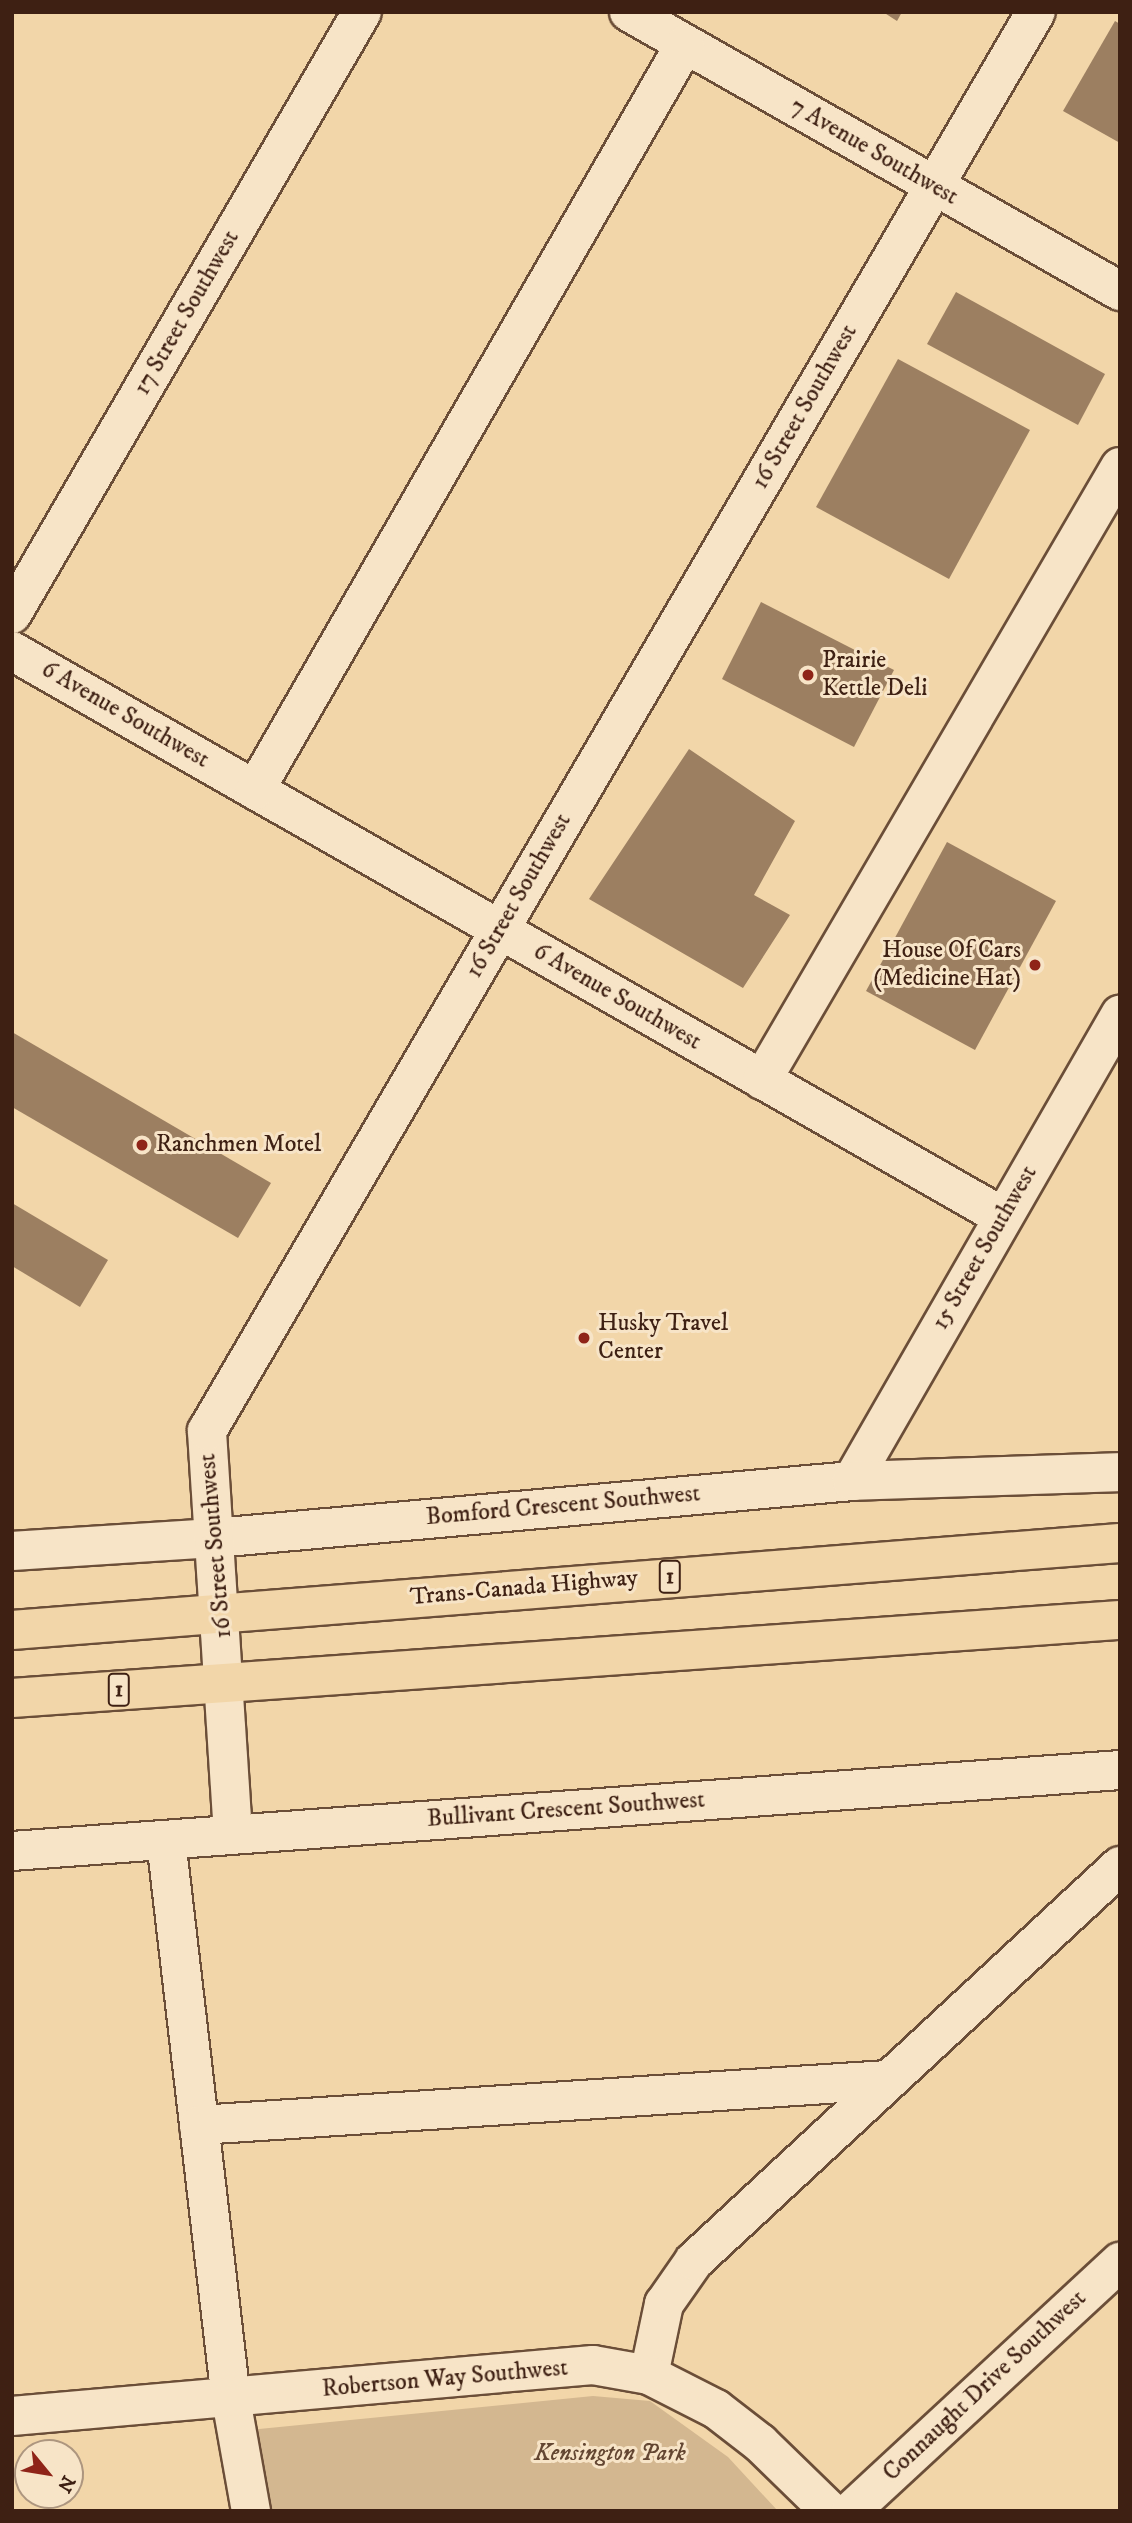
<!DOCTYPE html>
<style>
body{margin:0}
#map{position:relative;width:1132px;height:2523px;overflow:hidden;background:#f2d6a9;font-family:"IM FELL DW Pica",serif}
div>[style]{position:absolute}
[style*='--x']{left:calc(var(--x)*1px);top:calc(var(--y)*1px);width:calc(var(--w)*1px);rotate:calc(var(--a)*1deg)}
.green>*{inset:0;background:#d3b790}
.building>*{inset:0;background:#9c7f61}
.roads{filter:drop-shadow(2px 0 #6b4e38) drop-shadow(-2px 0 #6b4e38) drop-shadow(0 2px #6b4e38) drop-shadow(0 -2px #6b4e38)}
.minor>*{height:38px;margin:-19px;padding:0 19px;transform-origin:19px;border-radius:19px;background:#f7e4c7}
.highway>*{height:38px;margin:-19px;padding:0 19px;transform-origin:19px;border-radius:19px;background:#f2d6a9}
.dots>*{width:19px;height:19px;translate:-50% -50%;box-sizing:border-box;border:4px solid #f7e4c7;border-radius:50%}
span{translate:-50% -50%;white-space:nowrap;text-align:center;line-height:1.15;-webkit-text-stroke:6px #f7e4c7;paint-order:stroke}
.shield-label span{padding:2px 5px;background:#f7e4c7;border:2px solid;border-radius:5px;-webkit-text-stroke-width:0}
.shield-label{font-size:23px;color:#3e2013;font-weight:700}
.street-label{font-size:24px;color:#3e2013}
.poi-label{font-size:24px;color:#3e2013}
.left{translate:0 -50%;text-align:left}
.right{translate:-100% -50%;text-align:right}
.park-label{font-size:24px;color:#634632;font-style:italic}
.frame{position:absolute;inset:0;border:14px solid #3e2013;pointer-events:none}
.north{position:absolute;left:14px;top:2439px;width:70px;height:70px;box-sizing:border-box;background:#f7e4c7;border:2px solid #ad967f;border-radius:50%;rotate:120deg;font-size:19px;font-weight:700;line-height:28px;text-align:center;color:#3e2013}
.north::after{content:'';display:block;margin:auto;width:24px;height:32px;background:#8f2418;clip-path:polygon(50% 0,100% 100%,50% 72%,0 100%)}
</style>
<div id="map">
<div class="green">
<i style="clip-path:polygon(593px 2396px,650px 2401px,728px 2457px,778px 2511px,258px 2511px,248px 2430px)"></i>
</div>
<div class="building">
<i style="clip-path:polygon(883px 12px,902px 12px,897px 21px)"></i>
<i style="clip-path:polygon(1115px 21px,1120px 24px,1120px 143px,1063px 111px)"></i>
<i style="clip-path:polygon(956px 292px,1105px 374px,1078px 425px,927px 344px)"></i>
<i style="clip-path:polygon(898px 359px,1030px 430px,949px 579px,816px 507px)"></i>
<i style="clip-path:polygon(761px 602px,894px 670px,854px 747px,722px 679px)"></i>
<i style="clip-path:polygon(689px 749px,795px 821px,754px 895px,790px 915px,743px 988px,589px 899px)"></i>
<i style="clip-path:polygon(947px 842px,1056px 901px,975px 1050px,866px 991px)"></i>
<i style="clip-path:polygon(12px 1032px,271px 1183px,238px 1238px,12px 1107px)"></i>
<i style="clip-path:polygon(12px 1203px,108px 1260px,80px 1307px,12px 1266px)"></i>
</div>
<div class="roads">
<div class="minor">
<i style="--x:629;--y:12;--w:565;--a:29.61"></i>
<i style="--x:12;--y:614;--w:696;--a:-59.83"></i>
<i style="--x:12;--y:651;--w:1141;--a:29.73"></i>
<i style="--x:255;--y:790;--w:861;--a:-60.04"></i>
<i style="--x:762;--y:1080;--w:710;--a:-59.71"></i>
<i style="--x:852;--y:1481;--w:538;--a:-60.1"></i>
<i style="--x:12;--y:1551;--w:203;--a:-3.7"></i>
<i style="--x:215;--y:1538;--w:640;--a:-5.11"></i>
<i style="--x:852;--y:1481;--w:268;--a:-1.9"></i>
<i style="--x:233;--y:1834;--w:404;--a:-93.7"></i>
<i style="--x:207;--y:1431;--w:1643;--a:-59.71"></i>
<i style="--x:166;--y:1840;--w:563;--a:83.37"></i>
<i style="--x:231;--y:2399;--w:114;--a:79.9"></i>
<i style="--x:12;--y:1851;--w:1111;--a:-4.18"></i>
<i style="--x:199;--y:2125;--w:689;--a:-3.74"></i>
<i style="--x:649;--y:2375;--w:73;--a:-78.1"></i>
<i style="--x:664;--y:2304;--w:52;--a:-55.1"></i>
<i style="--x:694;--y:2261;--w:581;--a:-42.84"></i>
<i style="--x:12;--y:2416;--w:583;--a:-5.02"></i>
<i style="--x:593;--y:2365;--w:57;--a:10.1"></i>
<i style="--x:649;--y:2375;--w:75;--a:26.9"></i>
<i style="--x:716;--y:2409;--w:56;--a:37.7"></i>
<i style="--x:760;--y:2443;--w:98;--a:44.2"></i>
<i style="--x:851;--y:2511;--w:367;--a:-42.8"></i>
</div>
<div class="highway">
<i style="--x:12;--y:1630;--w:1111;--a:-4.49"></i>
<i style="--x:12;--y:1698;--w:1111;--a:-4.03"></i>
</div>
</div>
<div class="dots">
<i style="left:808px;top:675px;background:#8f2418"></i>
<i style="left:1035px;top:965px;background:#8f2418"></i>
<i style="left:142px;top:1145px;background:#8f2418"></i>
<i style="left:584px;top:1338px;background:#8f2418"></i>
</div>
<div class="shield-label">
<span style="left:670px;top:1577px">1</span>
<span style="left:119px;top:1690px">1</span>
</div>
<div class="street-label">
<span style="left:874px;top:152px;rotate:30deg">7 Avenue Southwest</span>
<span style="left:187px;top:313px;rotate:-60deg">17 Street Southwest</span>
<span style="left:805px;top:407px;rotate:-60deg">16 Street Southwest</span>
<span style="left:125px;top:715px;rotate:30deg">6 Avenue Southwest</span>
<span style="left:519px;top:896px;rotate:-60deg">16 Street Southwest</span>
<span style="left:617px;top:997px;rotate:30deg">6 Avenue Southwest</span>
<span style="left:985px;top:1248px;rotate:-60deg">15 Street Southwest</span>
<span style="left:563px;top:1506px;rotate:-5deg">Bomford Crescent Southwest</span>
<span style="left:216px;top:1546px;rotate:-95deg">16 Street Southwest</span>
<span style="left:524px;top:1588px;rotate:-5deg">Trans-Canada Highway</span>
<span style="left:566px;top:1810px;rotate:-4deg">Bullivant Crescent Southwest</span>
<span style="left:445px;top:2379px;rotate:-5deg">Robertson Way Southwest</span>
<span style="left:985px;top:2386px;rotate:-43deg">Connaught Drive Southwest</span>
</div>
<div class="poi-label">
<span class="left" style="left:822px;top:675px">Prairie<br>Kettle Deli</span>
<span class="right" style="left:1021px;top:965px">House Of Cars<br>(Medicine Hat)</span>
<span class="left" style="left:156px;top:1145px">Ranchmen Motel</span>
<span class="left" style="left:598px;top:1338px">Husky Travel<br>Center</span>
</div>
<div class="park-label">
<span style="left:610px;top:2454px">Kensington Park</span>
</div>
<div class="frame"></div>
<div class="north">N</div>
</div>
